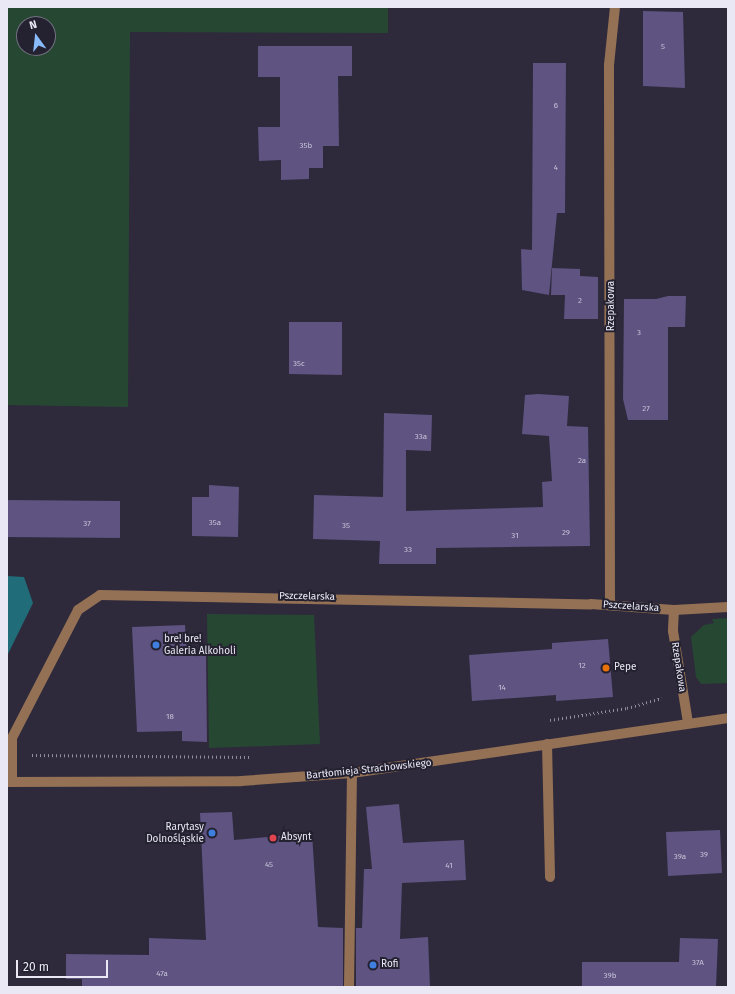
<!DOCTYPE html>
<meta charset="utf-8">
<style>
body{margin:0}
#map{position:relative;width:735px;height:994px;overflow:hidden;background:#2e2a3b;font-family:"Fira Sans",sans-serif}
div>[style]{position:absolute}
[style*='--x']{left:calc(var(--x)*1px);top:calc(var(--y)*1px);width:calc(var(--w)*1px);rotate:calc(var(--a)*1deg)}
.green>*{inset:0;background:#264833}
.water>*{inset:0;background:#206c78}
.building>*{inset:0;background:#5e5381}
.path>*{height:2.5px;margin-top:-1.25px;transform-origin:0;background:repeating-linear-gradient(90deg,#918e9d 0 1px,transparent 0 4px)}
.minor>*{height:10px;margin:-5px;padding:0 5px;transform-origin:5px;border-radius:5px;background:#947155}
.dots>*{width:11px;height:11px;translate:-50% -50%;box-sizing:border-box;border:2px solid #242131;border-radius:50%}
span{translate:-50% -50%;white-space:nowrap;text-align:center;line-height:1.15;-webkit-text-stroke:4px #242131;paint-order:stroke}
.number-label{font-size:8px;color:#c7c3d7}
.number-label span{-webkit-text-stroke-width:0}
.street-label{font-size:10px;color:#eae8f4}
.poi-label{font-size:10px;color:#eae8f4}
.left{translate:0 -50%;text-align:left}
.right{translate:-100% -50%;text-align:right}
.frame{position:absolute;inset:0;border:8px solid #eae8f4;pointer-events:none}
.north{position:absolute;left:16px;top:16px;width:40px;height:40px;box-sizing:border-box;background:#242131;border:1px solid #73717f;border-radius:50%;rotate:345deg;font-size:11px;font-weight:700;line-height:16px;text-align:center;color:#eae8f4}
.north::after{content:'';display:block;margin:auto;width:14px;height:18px;background:#88bafc;clip-path:polygon(50% 0,100% 100%,50% 72%,0 100%)}
.scale{position:absolute;left:16px;top:960px;width:92px;height:18px;box-sizing:border-box;border:2px solid #eae8f4;border-top:0;padding-left:5px;font-size:12px;line-height:14px;white-space:nowrap;color:#eae8f4;-webkit-text-stroke:3px #242131;paint-order:stroke}
</style>
<div id="map">
<div class="green">
<i style="clip-path:polygon(evenodd,7px 7px,388px 7px,388px 33px,130px 32px,128px 407px,7px 405px,7px 7px,24px 24px,48px 24px,48px 48px,24px 48px,24px 24px)"></i>
<i style="clip-path:polygon(207px 614px,314px 615px,320px 744px,209px 748px)"></i>
<i style="clip-path:polygon(728px 618px,728px 683px,701px 684px,696px 677px,691px 637px,704px 625px,714px 623px,712px 619px)"></i>
</div>
<div class="water">
<i style="clip-path:polygon(7px 576px,24px 577px,33px 603px,7px 656px)"></i>
</div>
<div class="building">
<i style="clip-path:polygon(643px 11px,683px 12px,685px 88px,643px 86px)"></i>
<i style="clip-path:polygon(258px 46px,352px 46px,352px 76px,338px 76px,339px 146px,323px 146px,323px 168px,309px 168px,309px 179px,281px 180px,281px 160px,259px 161px,258px 127px,280px 127px,280px 77px,258px 77px)"></i>
<i style="clip-path:polygon(533px 63px,566px 63px,565px 213px,557px 213px,549px 295px,522px 290px,521px 249px,532px 250px)"></i>
<i style="clip-path:polygon(552px 268px,580px 269px,580px 276px,598px 277px,598px 319px,564px 319px,565px 295px,551px 295px)"></i>
<i style="clip-path:polygon(668px 296px,686px 296px,685px 327px,668px 327px,668px 420px,628px 420px,623px 399px,624px 299px,656px 299px)"></i>
<i style="clip-path:polygon(289px 322px,342px 322px,342px 375px,289px 374px)"></i>
<i style="clip-path:polygon(538px 394px,569px 396px,567px 426px,588px 427px,590px 546px,436px 548px,436px 564px,379px 564px,380px 541px,313px 539px,314px 495px,383px 497px,384px 413px,432px 415px,431px 451px,406px 450px,406px 511px,543px 507px,542px 482px,552px 481px,549px 436px,522px 434px,525px 395px)"></i>
<i style="clip-path:polygon(209px 485px,239px 487px,238px 537px,192px 536px,192px 497px,209px 497px)"></i>
<i style="clip-path:polygon(7px 500px,120px 501px,120px 538px,7px 537px)"></i>
<i style="clip-path:polygon(185px 625px,187px 654px,206px 654px,207px 742px,182px 741px,182px 731px,137px 732px,132px 627px)"></i>
<i style="clip-path:polygon(608px 639px,613px 697px,556px 701px,556px 695px,472px 701px,469px 655px,552px 649px,552px 643px)"></i>
<i style="clip-path:polygon(399px 804px,403px 843px,464px 840px,466px 880px,402px 883px,400px 939px,428px 937px,430px 987px,356px 987px,356px 928px,362px 928px,364px 869px,372px 869px,366px 807px)"></i>
<i style="clip-path:polygon(232px 812px,234px 840px,312px 833px,318px 927px,343px 928px,343px 987px,82px 987px,82px 979px,66px 979px,66px 954px,149px 955px,149px 938px,206px 940px,200px 813px)"></i>
<i style="clip-path:polygon(720px 830px,722px 873px,668px 876px,666px 832px)"></i>
<i style="clip-path:polygon(680px 938px,718px 939px,716px 987px,582px 987px,582px 962px,679px 962px)"></i>
</div>
<div class="path">
<i style="--x:550;--y:720;--w:78;--a:-8.9"></i>
<i style="--x:627;--y:708;--w:36;--a:-16"></i>
<i style="--x:32;--y:755;--w:219;--a:0.5"></i>
</div>
<div class="minor">
<i style="--x:610;--y:605;--w:540;--a:-90.11"></i>
<i style="--x:609;--y:65;--w:58;--a:-84.1"></i>
<i style="--x:674;--y:610;--w:21;--a:93"></i>
<i style="--x:673;--y:631;--w:93;--a:80.7"></i>
<i style="--x:547;--y:744;--w:133;--a:88.7"></i>
<i style="--x:7;--y:782;--w:234;--a:-0.2"></i>
<i style="--x:241;--y:781;--w:111;--a:-4.1"></i>
<i style="--x:352;--y:773;--w:380;--a:-8.3"></i>
<i style="--x:12;--y:782;--w:44;--a:-90"></i>
<i style="--x:12;--y:738;--w:144;--a:-62.7"></i>
<i style="--x:78;--y:610;--w:27;--a:-34"></i>
<i style="--x:100;--y:595;--w:491;--a:1.1"></i>
<i style="--x:591;--y:604;--w:83;--a:4.1"></i>
<i style="--x:674;--y:610;--w:54;--a:-3.2"></i>
<i style="--x:349;--y:987;--w:214;--a:-89.2"></i>
</div>
<div class="dots">
<i style="left:156px;top:645px;background:#3f7fe0"></i>
<i style="left:606px;top:668px;background:#e8710a"></i>
<i style="left:212px;top:833px;background:#3f7fe0"></i>
<i style="left:273px;top:838px;background:#e0444e"></i>
<i style="left:373px;top:965px;background:#3f7fe0"></i>
</div>
<div class="number-label">
<span style="left:663px;top:47px">5</span>
<span style="left:556px;top:106px">6</span>
<span style="left:306px;top:146px">35b</span>
<span style="left:556px;top:168px">4</span>
<span style="left:580px;top:301px">2</span>
<span style="left:639px;top:333px">3</span>
<span style="left:299px;top:364px">35c</span>
<span style="left:646px;top:409px">27</span>
<span style="left:421px;top:437px">33a</span>
<span style="left:582px;top:461px">2a</span>
<span style="left:215px;top:523px">35a</span>
<span style="left:87px;top:524px">37</span>
<span style="left:346px;top:526px">35</span>
<span style="left:566px;top:533px">29</span>
<span style="left:515px;top:536px">31</span>
<span style="left:408px;top:550px">33</span>
<span style="left:582px;top:666px">12</span>
<span style="left:502px;top:688px">14</span>
<span style="left:170px;top:717px">18</span>
<span style="left:704px;top:855px">39</span>
<span style="left:680px;top:857px">39a</span>
<span style="left:269px;top:865px">45</span>
<span style="left:449px;top:866px">41</span>
<span style="left:698px;top:963px">37A</span>
<span style="left:162px;top:974px">47a</span>
<span style="left:610px;top:976px">39b</span>
</div>
<div class="street-label">
<span style="left:612px;top:306px;rotate:-90deg">Rzepakowa</span>
<span style="left:307px;top:597px;rotate:1deg">Pszczelarska</span>
<span style="left:631px;top:607px;rotate:4deg">Pszczelarska</span>
<span style="left:678px;top:667px;rotate:81deg">Rzepakowa</span>
<span style="left:369px;top:770px;rotate:-6deg">Bartłomieja Strachowskiego</span>
</div>
<div class="poi-label">
<span class="left" style="left:164px;top:645px">bre! bre!<br>Galeria Alkoholi</span>
<span class="left" style="left:614px;top:668px">Pepe</span>
<span class="right" style="left:204px;top:833px">Rarytasy<br>Dolnośląskie</span>
<span class="left" style="left:281px;top:838px">Absynt</span>
<span class="left" style="left:381px;top:965px">Rofi</span>
</div>
<div class="frame"></div>
<div class="north">N</div>
<div class="scale">20 m</div>
</div>
